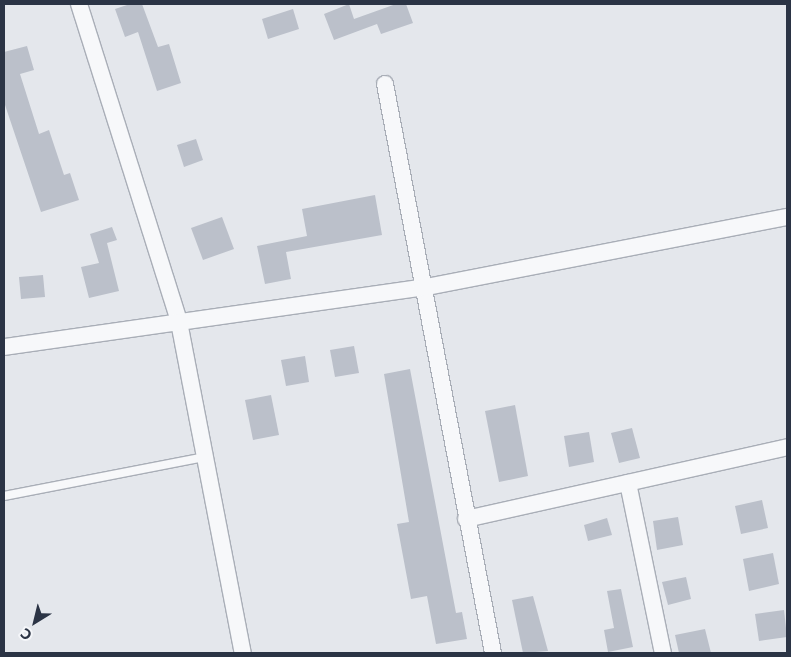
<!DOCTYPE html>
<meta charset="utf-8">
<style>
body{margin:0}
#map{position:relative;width:791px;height:657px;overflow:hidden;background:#e4e7ec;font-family:Commissioner,sans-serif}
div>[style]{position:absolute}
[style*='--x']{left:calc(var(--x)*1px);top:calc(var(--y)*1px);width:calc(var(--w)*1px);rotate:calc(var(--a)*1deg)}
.building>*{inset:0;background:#bbc0ca}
.roads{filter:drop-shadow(1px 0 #a9aeb7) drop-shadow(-1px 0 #a9aeb7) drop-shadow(0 1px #a9aeb7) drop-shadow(0 -1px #a9aeb7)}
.lane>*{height:8px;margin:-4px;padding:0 4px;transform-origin:4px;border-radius:4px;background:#f7f8fa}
.street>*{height:16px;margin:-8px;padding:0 8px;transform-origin:8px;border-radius:8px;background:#f7f8fa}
span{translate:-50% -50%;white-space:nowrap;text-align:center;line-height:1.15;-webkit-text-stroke:4px #f4f6f9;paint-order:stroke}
.frame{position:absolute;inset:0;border:5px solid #2b3445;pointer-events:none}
.north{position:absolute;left:10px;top:597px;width:50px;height:50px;-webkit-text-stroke:4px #f4f6f9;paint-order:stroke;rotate:216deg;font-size:14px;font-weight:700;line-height:20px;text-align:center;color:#2b3445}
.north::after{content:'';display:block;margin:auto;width:18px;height:22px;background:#2b3445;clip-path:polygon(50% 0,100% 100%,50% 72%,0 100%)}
</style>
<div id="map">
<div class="building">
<i style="clip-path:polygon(130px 4px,142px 4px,158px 47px,169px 44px,181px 83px,157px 91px,138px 32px,125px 37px,115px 9px)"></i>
<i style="clip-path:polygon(349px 4px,354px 19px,396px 4px,406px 4px,413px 23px,381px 34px,377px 24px,334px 40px,324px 14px)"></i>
<i style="clip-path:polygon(293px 9px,299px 29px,268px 39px,262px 19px)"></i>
<i style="clip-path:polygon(27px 46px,34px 70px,20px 74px,39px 134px,49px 130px,64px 175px,70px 173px,79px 200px,41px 212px,4px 102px,4px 52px)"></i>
<i style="clip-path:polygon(196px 139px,203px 160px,184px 167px,177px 145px)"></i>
<i style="clip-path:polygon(375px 195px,382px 235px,286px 252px,291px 279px,265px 284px,257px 246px,307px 236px,302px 209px)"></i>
<i style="clip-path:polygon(222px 217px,234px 249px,203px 260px,191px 228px)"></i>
<i style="clip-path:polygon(112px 227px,117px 240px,107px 243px,119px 291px,89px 298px,81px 267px,99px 263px,90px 234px)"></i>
<i style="clip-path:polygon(43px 275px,45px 297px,21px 299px,19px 277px)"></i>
<i style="clip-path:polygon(354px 346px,359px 373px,335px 377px,330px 350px)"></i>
<i style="clip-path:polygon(305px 356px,309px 382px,286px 386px,281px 360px)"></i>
<i style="clip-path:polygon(410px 369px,456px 613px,462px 612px,467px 639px,436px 644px,427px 596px,411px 599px,397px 524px,409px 522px,384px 374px)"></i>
<i style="clip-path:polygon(271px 395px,279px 435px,253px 440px,245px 400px)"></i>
<i style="clip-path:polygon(515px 405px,528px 476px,499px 482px,485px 411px)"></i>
<i style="clip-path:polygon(632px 428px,640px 458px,619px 463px,611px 433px)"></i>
<i style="clip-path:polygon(589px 432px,594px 462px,569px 467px,564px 436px)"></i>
<i style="clip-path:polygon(762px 500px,768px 528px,741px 534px,735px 506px)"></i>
<i style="clip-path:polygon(678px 517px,683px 545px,657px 550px,653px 521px)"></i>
<i style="clip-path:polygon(607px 518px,612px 535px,588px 541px,584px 525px)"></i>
<i style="clip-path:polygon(773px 553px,779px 584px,749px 591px,743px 559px)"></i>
<i style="clip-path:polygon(686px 577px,691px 599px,668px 605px,662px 582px)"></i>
<i style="clip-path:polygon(621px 589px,633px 647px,608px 652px,604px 630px,614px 628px,607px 591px)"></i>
<i style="clip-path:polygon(533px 596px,548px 651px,523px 653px,512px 600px)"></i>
<i style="clip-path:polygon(784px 610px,787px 637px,759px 641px,755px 614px)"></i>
<i style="clip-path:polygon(705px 629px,711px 653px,679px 653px,675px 635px)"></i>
</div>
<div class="roads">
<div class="lane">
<i style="--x:4;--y:496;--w:205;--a:-11"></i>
</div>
<div class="street">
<i style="--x:79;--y:4;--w:333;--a:72.5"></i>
<i style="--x:179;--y:322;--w:337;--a:79.1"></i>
<i style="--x:385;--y:84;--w:579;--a:79.25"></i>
<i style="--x:4;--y:347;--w:421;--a:-8.1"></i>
<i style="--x:421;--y:288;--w:373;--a:-11"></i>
<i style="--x:628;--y:483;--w:174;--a:78.4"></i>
<i style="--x:466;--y:519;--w:329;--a:-12.6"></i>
</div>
</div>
<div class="frame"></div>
<div class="north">С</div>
</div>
